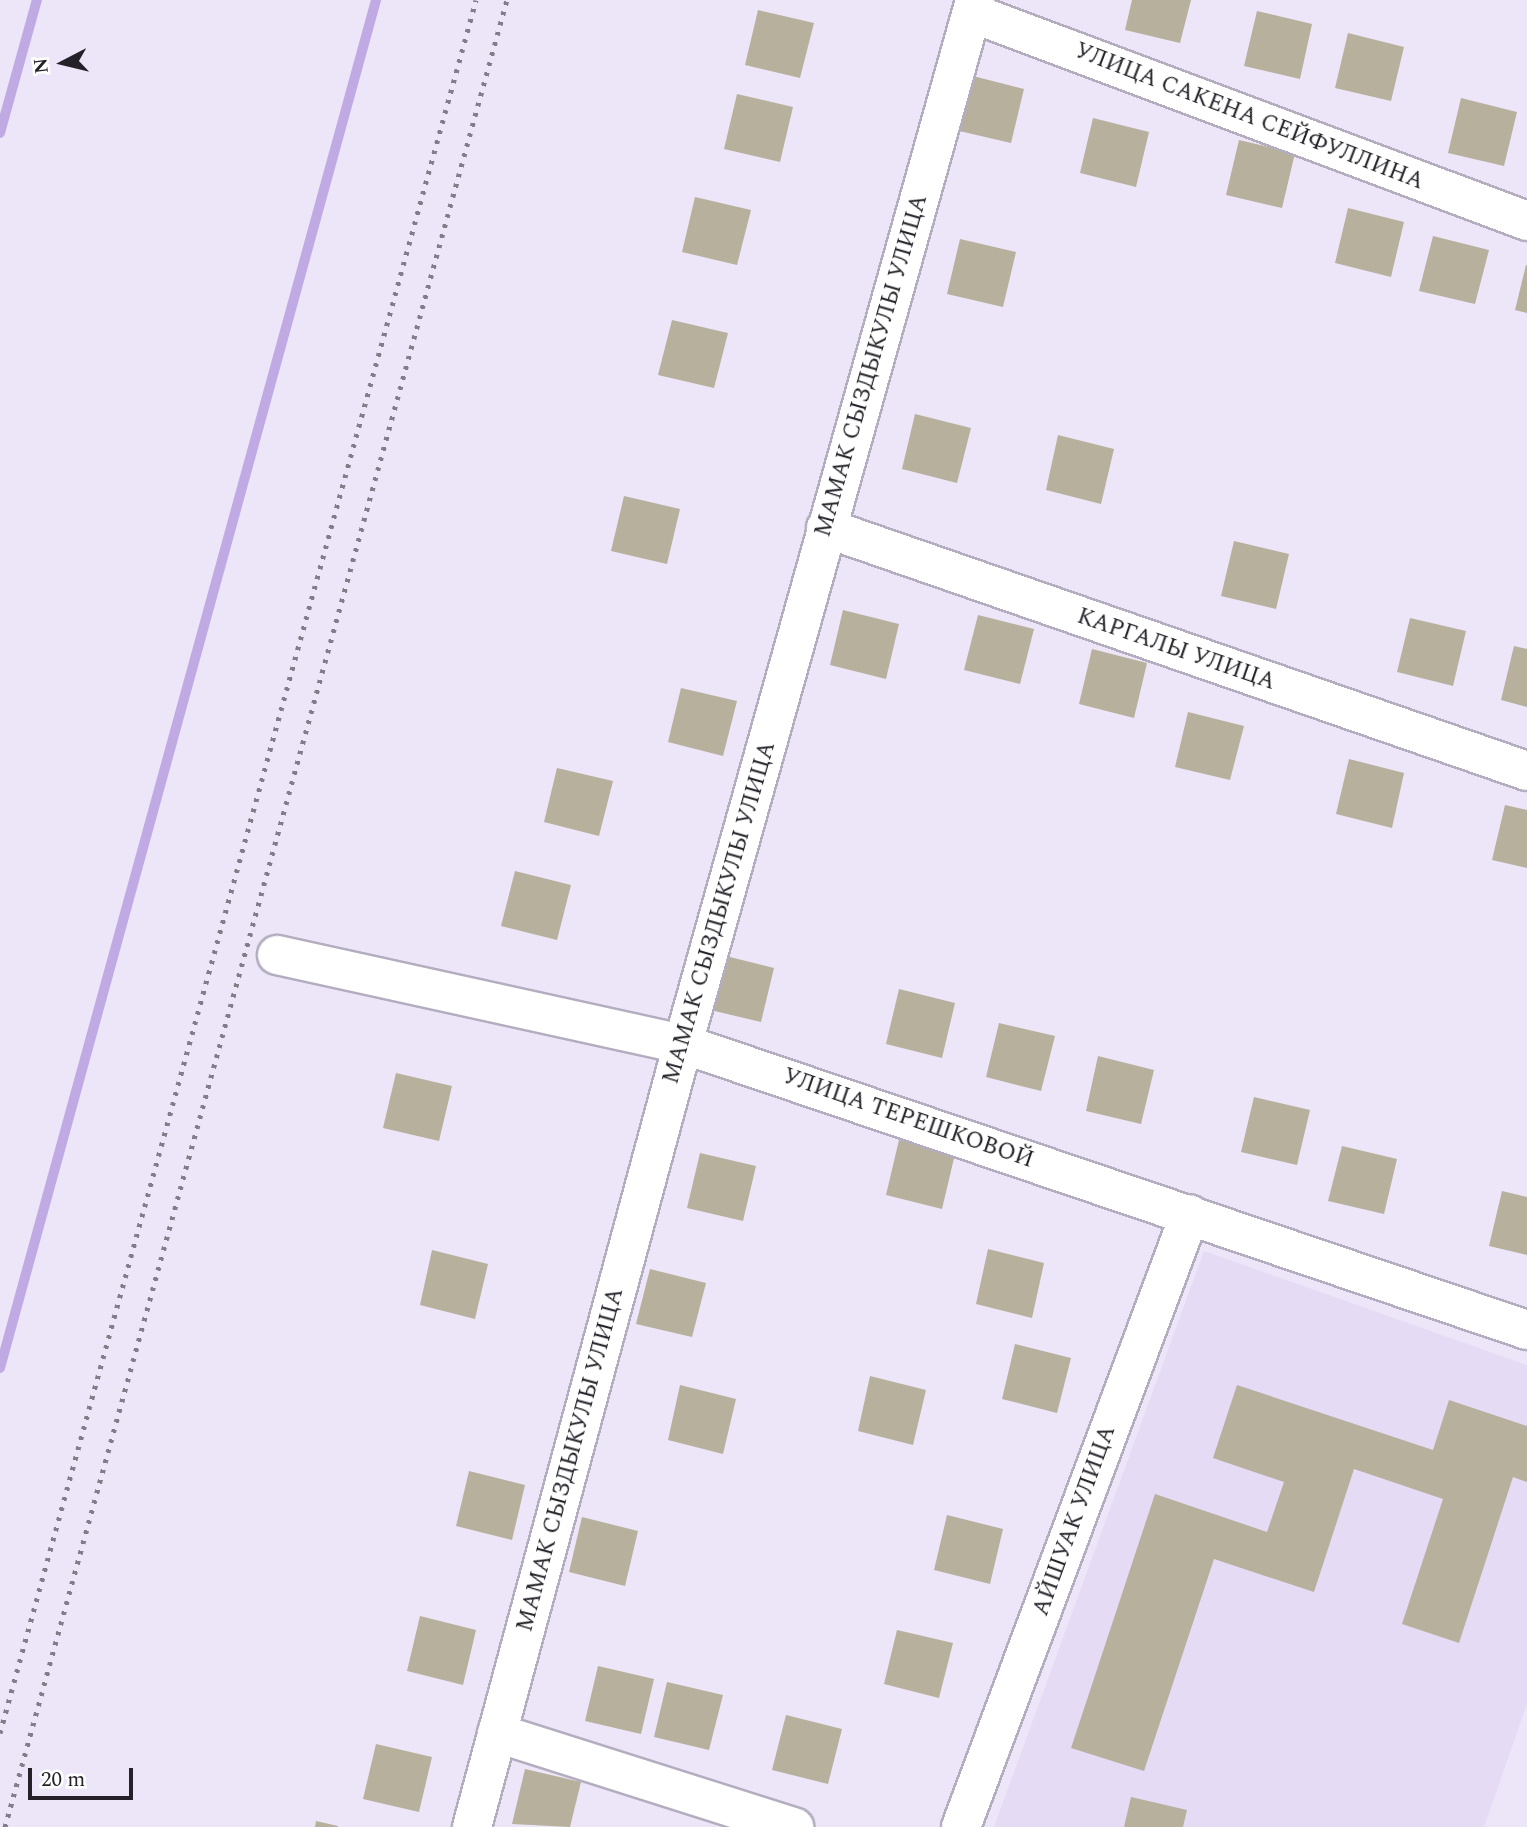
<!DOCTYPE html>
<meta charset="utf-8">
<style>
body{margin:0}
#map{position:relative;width:1527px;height:1827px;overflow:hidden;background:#ede6f9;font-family:Spectral,serif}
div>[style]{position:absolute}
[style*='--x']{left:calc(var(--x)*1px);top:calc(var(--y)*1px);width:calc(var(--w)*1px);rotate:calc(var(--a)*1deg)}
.built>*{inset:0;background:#e5dbf5}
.stream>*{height:10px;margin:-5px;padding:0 5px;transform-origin:5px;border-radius:5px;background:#c0aae3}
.building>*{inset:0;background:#b6b09d}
.roads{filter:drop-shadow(2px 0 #b3adbf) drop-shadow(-2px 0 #b3adbf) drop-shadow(0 2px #b3adbf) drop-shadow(0 -2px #b3adbf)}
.minor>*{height:38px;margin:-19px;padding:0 19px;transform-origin:19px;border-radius:19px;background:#fff}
.rail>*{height:5px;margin-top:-2.5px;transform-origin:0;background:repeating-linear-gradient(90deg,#827d89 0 3.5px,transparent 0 10.5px)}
span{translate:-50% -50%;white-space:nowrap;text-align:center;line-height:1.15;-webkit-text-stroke:7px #fff;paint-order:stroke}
.street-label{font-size:23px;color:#242128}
.north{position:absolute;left:28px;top:28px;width:70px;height:70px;-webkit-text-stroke:5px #fff;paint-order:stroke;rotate:263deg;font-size:19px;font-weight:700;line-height:28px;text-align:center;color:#242128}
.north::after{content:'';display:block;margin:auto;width:24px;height:32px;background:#242128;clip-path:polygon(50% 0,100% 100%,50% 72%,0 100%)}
.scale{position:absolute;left:28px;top:1768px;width:105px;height:32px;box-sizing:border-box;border:4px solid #242128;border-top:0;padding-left:9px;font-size:21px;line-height:24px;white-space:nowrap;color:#242128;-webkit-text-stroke:5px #fff;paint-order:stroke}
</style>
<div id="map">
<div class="built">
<i style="clip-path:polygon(1204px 1251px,1527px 1365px,1527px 1704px,1484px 1827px,994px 1827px)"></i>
</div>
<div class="stream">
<i style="--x:0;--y:133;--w:138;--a:-74.5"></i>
<i style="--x:0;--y:1368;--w:1419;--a:-74.63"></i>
</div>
<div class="building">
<i style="clip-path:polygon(1132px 0,1191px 0,1180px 43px,1125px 30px)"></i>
<i style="clip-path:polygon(758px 10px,814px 23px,800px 78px,745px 65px)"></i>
<i style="clip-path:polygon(1257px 11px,1312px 24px,1300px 79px,1244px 66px)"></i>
<i style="clip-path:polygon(1348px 33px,1404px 47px,1391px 101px,1335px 88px)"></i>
<i style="clip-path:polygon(969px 75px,1024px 89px,1011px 143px,955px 130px)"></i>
<i style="clip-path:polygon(737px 94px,793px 107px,780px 162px,724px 149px)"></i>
<i style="clip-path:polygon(1461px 98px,1517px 112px,1504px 166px,1448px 153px)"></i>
<i style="clip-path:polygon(1093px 118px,1149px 132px,1136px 187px,1080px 173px)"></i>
<i style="clip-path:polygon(1239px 140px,1295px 153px,1282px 208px,1226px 195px)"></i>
<i style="clip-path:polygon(695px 197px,751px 210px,737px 265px,682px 252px)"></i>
<i style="clip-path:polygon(1348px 208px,1404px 222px,1391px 277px,1335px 263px)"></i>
<i style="clip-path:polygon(1433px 236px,1489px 250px,1475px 304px,1419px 291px)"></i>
<i style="clip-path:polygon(960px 239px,1016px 252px,1003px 307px,947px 294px)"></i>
<i style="clip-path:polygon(1526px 265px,1527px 265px,1527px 313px,1515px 310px)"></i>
<i style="clip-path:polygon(672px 320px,728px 333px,714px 388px,658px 375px)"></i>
<i style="clip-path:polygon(915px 414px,971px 428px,957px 483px,902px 469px)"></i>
<i style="clip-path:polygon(1058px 435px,1114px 449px,1101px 504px,1046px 490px)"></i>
<i style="clip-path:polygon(624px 496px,680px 509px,667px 564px,611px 551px)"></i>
<i style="clip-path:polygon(1234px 541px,1289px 554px,1276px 609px,1221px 596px)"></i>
<i style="clip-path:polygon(843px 610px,899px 624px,886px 679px,830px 665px)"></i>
<i style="clip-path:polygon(978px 615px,1034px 629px,1020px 684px,964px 670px)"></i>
<i style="clip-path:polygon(1410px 618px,1466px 631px,1453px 686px,1397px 672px)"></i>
<i style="clip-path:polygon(1514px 646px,1527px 649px,1527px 707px,1501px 700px)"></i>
<i style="clip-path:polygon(1092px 649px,1147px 663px,1134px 718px,1079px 704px)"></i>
<i style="clip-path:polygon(681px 688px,737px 701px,723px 756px,668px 742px)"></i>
<i style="clip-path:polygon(1188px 712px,1244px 726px,1230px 780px,1175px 767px)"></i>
<i style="clip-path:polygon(1349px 759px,1404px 773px,1392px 828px,1336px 814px)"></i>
<i style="clip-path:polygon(557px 768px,613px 781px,599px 836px,544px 822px)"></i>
<i style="clip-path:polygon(1505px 805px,1527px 810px,1527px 868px,1492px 860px)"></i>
<i style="clip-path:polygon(515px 871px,571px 885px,557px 940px,501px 926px)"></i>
<i style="clip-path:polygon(718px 954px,774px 968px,761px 1022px,706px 1009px)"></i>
<i style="clip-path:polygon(899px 989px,955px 1003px,942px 1058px,886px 1044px)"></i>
<i style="clip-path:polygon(999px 1023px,1055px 1036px,1041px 1091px,986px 1077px)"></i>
<i style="clip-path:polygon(1098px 1056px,1154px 1070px,1141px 1124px,1086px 1111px)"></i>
<i style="clip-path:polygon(396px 1073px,452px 1086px,439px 1141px,383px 1128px)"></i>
<i style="clip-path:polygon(1254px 1097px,1310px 1110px,1297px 1165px,1241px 1152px)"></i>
<i style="clip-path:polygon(899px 1140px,955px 1154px,942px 1209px,886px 1195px)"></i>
<i style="clip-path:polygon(1342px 1146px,1397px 1159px,1384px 1214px,1328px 1201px)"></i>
<i style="clip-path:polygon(700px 1153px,756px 1166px,743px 1221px,687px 1208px)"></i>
<i style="clip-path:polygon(1502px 1191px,1527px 1197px,1527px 1255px,1489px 1246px)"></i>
<i style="clip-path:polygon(988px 1249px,1044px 1263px,1032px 1318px,976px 1304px)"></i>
<i style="clip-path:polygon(432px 1250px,488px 1264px,475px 1319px,420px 1305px)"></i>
<i style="clip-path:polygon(650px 1269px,706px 1283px,692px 1337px,636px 1324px)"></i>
<i style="clip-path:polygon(1015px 1344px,1071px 1358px,1057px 1413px,1002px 1399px)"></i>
<i style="clip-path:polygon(870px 1376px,926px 1390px,913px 1445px,858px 1431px)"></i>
<i style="clip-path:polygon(680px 1385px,736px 1399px,723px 1454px,668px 1440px)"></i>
<i style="clip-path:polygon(1237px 1385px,1433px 1450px,1449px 1400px,1527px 1426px,1527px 1482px,1513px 1477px,1459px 1643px,1402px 1624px,1443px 1499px,1354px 1469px,1314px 1592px,1214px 1559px,1144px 1771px,1071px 1748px,1155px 1494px,1267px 1532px,1284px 1482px,1213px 1458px)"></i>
<i style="clip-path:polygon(469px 1471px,525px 1485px,512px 1540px,456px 1526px)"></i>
<i style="clip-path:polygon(947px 1515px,1003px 1529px,990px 1584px,934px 1570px)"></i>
<i style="clip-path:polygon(582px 1517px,638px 1531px,625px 1586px,569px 1572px)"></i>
<i style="clip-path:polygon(420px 1616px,476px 1630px,463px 1685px,407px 1671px)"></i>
<i style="clip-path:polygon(897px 1630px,953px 1643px,939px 1698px,884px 1684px)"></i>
<i style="clip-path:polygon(598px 1666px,654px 1679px,641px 1734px,585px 1721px)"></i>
<i style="clip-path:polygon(667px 1682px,723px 1695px,709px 1750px,654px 1737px)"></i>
<i style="clip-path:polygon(786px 1715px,842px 1729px,828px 1784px,772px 1770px)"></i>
<i style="clip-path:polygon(376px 1744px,432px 1757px,419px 1812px,363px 1799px)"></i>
<i style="clip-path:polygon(525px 1769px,581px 1782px,570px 1827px,512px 1824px)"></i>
<i style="clip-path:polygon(1131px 1797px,1187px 1810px,1183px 1827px,1124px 1827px)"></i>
<i style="clip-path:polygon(316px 1821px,338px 1826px,338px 1827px,315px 1827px)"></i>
</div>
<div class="roads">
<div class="minor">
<i style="--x:972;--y:13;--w:593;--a:20.54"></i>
<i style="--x:826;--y:528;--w:742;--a:19.12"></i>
<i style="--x:277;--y:955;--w:416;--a:12.4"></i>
<i style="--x:683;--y:1044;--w:891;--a:18.72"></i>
<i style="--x:497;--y:1733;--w:312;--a:17.6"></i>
<i style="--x:472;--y:1827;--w:811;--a:-74.92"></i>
<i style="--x:683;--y:1044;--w:1084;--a:-74.37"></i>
<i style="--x:961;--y:1827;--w:654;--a:-69.52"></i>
</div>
</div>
<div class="rail">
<i style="--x:0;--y:1733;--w:1797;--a:-74.64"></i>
<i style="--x:5;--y:1827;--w:1895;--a:-74.64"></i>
</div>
<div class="street-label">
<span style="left:1249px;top:117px;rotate:21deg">УЛИЦА САКЕНА СЕЙФУЛЛИНА</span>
<span style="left:872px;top:366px;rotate:-74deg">МАМАК СЫЗДЫКУЛЫ УЛИЦА</span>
<span style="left:1176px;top:650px;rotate:19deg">КАРГАЛЫ УЛИЦА</span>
<span style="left:720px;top:913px;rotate:-74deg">МАМАК СЫЗДЫКУЛЫ УЛИЦА</span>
<span style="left:908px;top:1119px;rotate:19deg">УЛИЦА ТЕРЕШКОВОЙ</span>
<span style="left:571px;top:1460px;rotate:-75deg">МАМАК СЫЗДЫКУЛЫ УЛИЦА</span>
<span style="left:1075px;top:1521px;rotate:-70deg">АЙШУАК УЛИЦА</span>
</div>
<div class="north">N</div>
<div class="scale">20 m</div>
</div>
